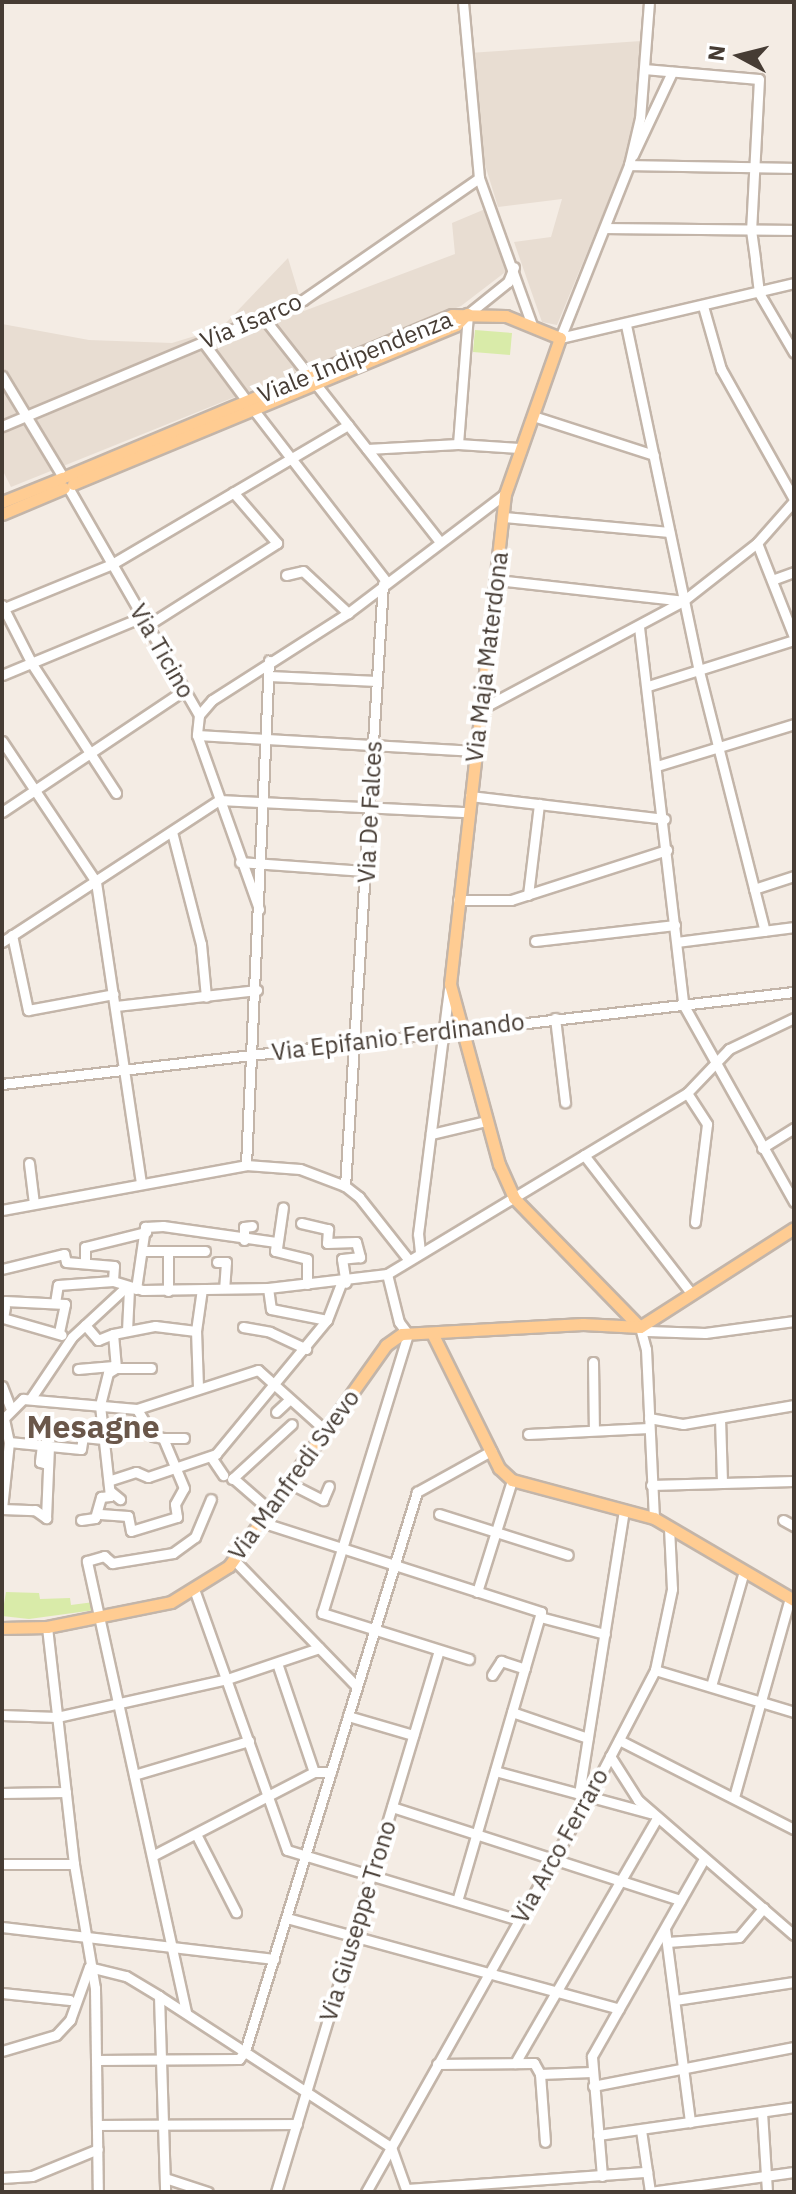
<!DOCTYPE html>
<style>
body{margin:0}
#map{position:relative;width:796px;height:2194px;overflow:hidden;background:#f4ece4;font-family:"IBM Plex Sans",sans-serif}
div>[style]{position:absolute}
[style*='--x']{left:calc(var(--x)*1px);top:calc(var(--y)*1px);width:calc(var(--w)*1px);rotate:calc(var(--a)*1deg)}
.residential>*{inset:0;background:#e8ddd2}
.green>*{inset:0;background:#d9eba9}
.roads{filter:drop-shadow(2px 0 #c3b5a9) drop-shadow(-2px 0 #c3b5a9) drop-shadow(0 2px #c3b5a9) drop-shadow(0 -2px #c3b5a9)}
.minor>*{height:9px;margin:-4.5px;padding:0 4.5px;transform-origin:4.5px;border-radius:4.5px;background:#fff}
.major>*{height:11px;margin:-5.5px;padding:0 5.5px;transform-origin:5.5px;border-radius:5.5px;background:#ffcc92}
span{translate:-50% -50%;white-space:nowrap;text-align:center;line-height:1.15;-webkit-text-stroke:8px #fff;paint-order:stroke}
.street-label{font-size:24px;color:#463c34}
.district-label{font-size:32px;color:#6a574a;font-weight:700}
.frame{position:absolute;inset:0;border:4px solid #463c34;pointer-events:none}
.north{position:absolute;left:700px;top:16px;width:80px;height:80px;-webkit-text-stroke:6px #fff;paint-order:stroke;rotate:277deg;font-size:22px;font-weight:700;line-height:32px;text-align:center;color:#463c34}
.north::after{content:'';display:block;margin:auto;width:28px;height:36px;background:#463c34;clip-path:polygon(50% 0,100% 100%,50% 72%,0 100%)}
</style>
<div id="map">
<div class="residential">
<i style="clip-path:polygon(641px 41px,635px 118px,624px 163px,557px 325px,542px 322px,514px 242px,551px 237px,562px 199px,498px 207px,482px 155px,469px 53px)"></i>
<i style="clip-path:polygon(490px 207px,508px 270px,461px 306px,11px 487px,2px 469px,2px 324px,89px 340px,172px 343px,221px 328px,288px 258px,304px 311px,455px 254px,452px 223px)"></i>
</div>
<div class="green">
<i style="clip-path:polygon(475px 330px,512px 333px,510px 355px,473px 352px)"></i>
<i style="clip-path:polygon(6px 1592px,39px 1593px,40px 1599px,70px 1598px,71px 1605px,94px 1602px,95px 1610px,29px 1619px,2px 1616px)"></i>
</div>
<div class="roads">
<div class="minor">
<i style="--x:463;--y:2;--w:177;--a:84.8"></i>
<i style="--x:479;--y:178;--w:156;--a:70.2"></i>
<i style="--x:649;--y:2;--w:116;--a:94.4"></i>
<i style="--x:640;--y:118;--w:48;--a:103.2"></i>
<i style="--x:629;--y:165;--w:186;--a:111.7"></i>
<i style="--x:560;--y:338;--w:240;--a:-13.2"></i>
<i style="--x:644;--y:69;--w:115;--a:5"></i>
<i style="--x:759;--y:79;--w:151;--a:93"></i>
<i style="--x:751;--y:230;--w:30;--a:82"></i>
<i style="--x:755;--y:260;--w:33;--a:83"></i>
<i style="--x:759;--y:293;--w:69;--a:59.7"></i>
<i style="--x:633;--y:155;--w:92;--a:-64.8"></i>
<i style="--x:629;--y:165;--w:165;--a:1"></i>
<i style="--x:607;--y:228;--w:187;--a:0.6"></i>
<i style="--x:703;--y:306;--w:66;--a:74.1"></i>
<i style="--x:721;--y:369;--w:149;--a:60.7"></i>
<i style="--x:263;--y:317;--w:286;--a:51.8"></i>
<i style="--x:626;--y:325;--w:354;--a:78.1"></i>
<i style="--x:699;--y:671;--w:268;--a:75.8"></i>
<i style="--x:203;--y:342;--w:72;--a:53.4"></i>
<i style="--x:2;--y:376;--w:118;--a:58.9"></i>
<i style="--x:253;--y:409;--w:217;--a:52.3"></i>
<i style="--x:533;--y:416;--w:127;--a:17.9"></i>
<i style="--x:2;--y:426;--w:326;--a:-22.7"></i>
<i style="--x:303;--y:300;--w:214;--a:-34.7"></i>
<i style="--x:458;--y:444;--w:130;--a:-85.6"></i>
<i style="--x:468;--y:314;--w:51;--a:-38.7"></i>
<i style="--x:508;--y:282;--w:16;--a:-68"></i>
<i style="--x:367;--y:449;--w:91;--a:-3.1"></i>
<i style="--x:458;--y:444;--w:61;--a:3.8"></i>
<i style="--x:69;--y:489;--w:261;--a:60.1"></i>
<i style="--x:199;--y:715;--w:20;--a:96"></i>
<i style="--x:197;--y:735;--w:185;--a:70.4"></i>
<i style="--x:504;--y:517;--w:166;--a:5.2"></i>
<i style="--x:757;--y:543;--w:101;--a:68.5"></i>
<i style="--x:286;--y:575;--w:17;--a:-13"></i>
<i style="--x:303;--y:571;--w:62;--a:43"></i>
<i style="--x:497;--y:580;--w:187;--a:6.4"></i>
<i style="--x:772;--y:580;--w:23;--a:-20"></i>
<i style="--x:2;--y:605;--w:66;--a:63"></i>
<i style="--x:32;--y:664;--w:154;--a:56.9"></i>
<i style="--x:2;--y:609;--w:119;--a:-22.2"></i>
<i style="--x:112;--y:564;--w:274;--a:-30.5"></i>
<i style="--x:148;--y:625;--w:153;--a:-32.4"></i>
<i style="--x:277;--y:543;--w:67;--a:-130.8"></i>
<i style="--x:639;--y:627;--w:380;--a:83.3"></i>
<i style="--x:683;--y:1004;--w:227;--a:60.7"></i>
<i style="--x:2;--y:675;--w:152;--a:-22.5"></i>
<i style="--x:269;--y:676;--w:108;--a:2.7"></i>
<i style="--x:648;--y:686;--w:153;--a:-17.5"></i>
<i style="--x:481;--y:709;--w:229;--a:-28.1"></i>
<i style="--x:683;--y:601;--w:94;--a:-38.1"></i>
<i style="--x:757;--y:543;--w:56;--a:-48.6"></i>
<i style="--x:199;--y:715;--w:20;--a:-49"></i>
<i style="--x:212;--y:700;--w:161;--a:-32.6"></i>
<i style="--x:348;--y:613;--w:197;--a:-37.2"></i>
<i style="--x:197;--y:735;--w:279;--a:3.3"></i>
<i style="--x:2;--y:741;--w:169;--a:56.3"></i>
<i style="--x:96;--y:882;--w:303;--a:81.5"></i>
<i style="--x:657;--y:766;--w:143;--a:-17"></i>
<i style="--x:470;--y:796;--w:196;--a:6.7"></i>
<i style="--x:219;--y:800;--w:249;--a:2.8"></i>
<i style="--x:2;--y:812;--w:219;--a:-33.8"></i>
<i style="--x:172;--y:832;--w:116;--a:75.5"></i>
<i style="--x:201;--y:944;--w:53;--a:84.6"></i>
<i style="--x:240;--y:862;--w:127;--a:4.1"></i>
<i style="--x:754;--y:889;--w:42;--a:-18"></i>
<i style="--x:528;--y:895;--w:92;--a:-83.1"></i>
<i style="--x:458;--y:900;--w:53;--a:0"></i>
<i style="--x:511;--y:900;--w:164;--a:-17.8"></i>
<i style="--x:12;--y:935;--w:77;--a:78"></i>
<i style="--x:28;--y:1010;--w:87;--a:-10.5"></i>
<i style="--x:535;--y:941;--w:141;--a:-6.5"></i>
<i style="--x:2;--y:942;--w:259;--a:-33.2"></i>
<i style="--x:677;--y:942;--w:118;--a:-7.3"></i>
<i style="--x:116;--y:1006;--w:142;--a:-6.5"></i>
<i style="--x:555;--y:1018;--w:85;--a:83.2"></i>
<i style="--x:2;--y:1084;--w:797;--a:-6.63"></i>
<i style="--x:687;--y:1093;--w:37;--a:57"></i>
<i style="--x:707;--y:1124;--w:99;--a:97"></i>
<i style="--x:431;--y:1134;--w:57;--a:-13.3"></i>
<i style="--x:762;--y:1148;--w:38;--a:-32"></i>
<i style="--x:584;--y:1155;--w:175;--a:52.2"></i>
<i style="--x:29;--y:1163;--w:38;--a:83"></i>
<i style="--x:246;--y:1165;--w:505;--a:-87.39"></i>
<i style="--x:345;--y:1186;--w:603;--a:-86.39"></i>
<i style="--x:2;--y:1210;--w:248;--a:-10.4"></i>
<i style="--x:246;--y:1165;--w:54;--a:4.2"></i>
<i style="--x:300;--y:1169;--w:48;--a:20.7"></i>
<i style="--x:345;--y:1186;--w:18;--a:38"></i>
<i style="--x:359;--y:1197;--w:79;--a:51.7"></i>
<i style="--x:301;--y:1223;--w:28;--a:13"></i>
<i style="--x:328;--y:1229;--w:14;--a:94"></i>
<i style="--x:327;--y:1243;--w:29;--a:-2"></i>
<i style="--x:356;--y:1242;--w:16;--a:75"></i>
<i style="--x:360;--y:1257;--w:18;--a:174"></i>
<i style="--x:342;--y:1259;--w:24;--a:81"></i>
<i style="--x:244;--y:1240;--w:13;--a:-90"></i>
<i style="--x:244;--y:1227;--w:8;--a:-7"></i>
<i style="--x:277;--y:1248;--w:41;--a:-81.7"></i>
<i style="--x:144;--y:1251;--w:61;--a:0"></i>
<i style="--x:420;--y:1252;--w:18;--a:-96"></i>
<i style="--x:418;--y:1234;--w:246;--a:-82.8"></i>
<i style="--x:85;--y:1261;--w:14;--a:-90"></i>
<i style="--x:85;--y:1247;--w:63;--a:-13.8"></i>
<i style="--x:217;--y:1262;--w:9;--a:0"></i>
<i style="--x:226;--y:1262;--w:26;--a:94"></i>
<i style="--x:2;--y:1269;--w:64;--a:-13.6"></i>
<i style="--x:64;--y:1254;--w:8;--a:76"></i>
<i style="--x:66;--y:1262;--w:48;--a:4.8"></i>
<i style="--x:114;--y:1266;--w:15;--a:94"></i>
<i style="--x:387;--y:1274;--w:49;--a:76"></i>
<i style="--x:399;--y:1322;--w:15;--a:53"></i>
<i style="--x:408;--y:1334;--w:292;--a:107.1"></i>
<i style="--x:322;--y:1613;--w:154;--a:17.4"></i>
<i style="--x:268;--y:1288;--w:21;--a:82"></i>
<i style="--x:271;--y:1309;--w:57;--a:11.1"></i>
<i style="--x:136;--y:1289;--w:63;--a:-81.7"></i>
<i style="--x:145;--y:1227;--w:18;--a:-3"></i>
<i style="--x:163;--y:1226;--w:114;--a:8.1"></i>
<i style="--x:276;--y:1242;--w:9;--a:96"></i>
<i style="--x:275;--y:1251;--w:33;--a:14"></i>
<i style="--x:307;--y:1259;--w:25;--a:90"></i>
<i style="--x:168;--y:1291;--w:38;--a:-90"></i>
<i style="--x:5;--y:1301;--w:60;--a:2.9"></i>
<i style="--x:65;--y:1304;--w:30;--a:102"></i>
<i style="--x:55;--y:1303;--w:18;--a:-81"></i>
<i style="--x:58;--y:1285;--w:55;--a:-4.2"></i>
<i style="--x:113;--y:1281;--w:31;--a:17"></i>
<i style="--x:143;--y:1290;--w:125;--a:-0.9"></i>
<i style="--x:268;--y:1288;--w:120;--a:-6.7"></i>
<i style="--x:387;--y:1274;--w:350;--a:-31.1"></i>
<i style="--x:687;--y:1093;--w:61;--a:-46.3"></i>
<i style="--x:729;--y:1049;--w:72;--a:-25.5"></i>
<i style="--x:5;--y:1307;--w:11;--a:100"></i>
<i style="--x:3;--y:1318;--w:61;--a:16.1"></i>
<i style="--x:85;--y:1325;--w:20;--a:49"></i>
<i style="--x:98;--y:1340;--w:16;--a:-22"></i>
<i style="--x:243;--y:1327;--w:27;--a:10"></i>
<i style="--x:270;--y:1332;--w:40;--a:25"></i>
<i style="--x:640;--y:1327;--w:23;--a:75"></i>
<i style="--x:646;--y:1349;--w:169;--a:87.3"></i>
<i style="--x:640;--y:1327;--w:8;--a:30"></i>
<i style="--x:647;--y:1331;--w:58;--a:2"></i>
<i style="--x:705;--y:1333;--w:90;--a:-7.7"></i>
<i style="--x:127;--y:1331;--w:43;--a:-87.3"></i>
<i style="--x:593;--y:1362;--w:68;--a:89.2"></i>
<i style="--x:116;--y:1368;--w:35;--a:0"></i>
<i style="--x:78;--y:1369;--w:33;--a:-5"></i>
<i style="--x:2;--y:1386;--w:22;--a:69"></i>
<i style="--x:198;--y:1387;--w:56;--a:-92"></i>
<i style="--x:196;--y:1331;--w:42;--a:-81.9"></i>
<i style="--x:31;--y:1398;--w:73;--a:-56.1"></i>
<i style="--x:72;--y:1337;--w:74;--a:-42.8"></i>
<i style="--x:276;--y:1412;--w:18;--a:-43"></i>
<i style="--x:649;--y:1418;--w:35;--a:10"></i>
<i style="--x:683;--y:1424;--w:113;--a:-9.7"></i>
<i style="--x:720;--y:1418;--w:65;--a:88.2"></i>
<i style="--x:4;--y:1419;--w:24;--a:78"></i>
<i style="--x:9;--y:1442;--w:67;--a:96"></i>
<i style="--x:2;--y:1509;--w:33;--a:2"></i>
<i style="--x:35;--y:1510;--w:14;--a:36"></i>
<i style="--x:2;--y:1420;--w:30;--a:-45"></i>
<i style="--x:23;--y:1399;--w:114;--a:5"></i>
<i style="--x:137;--y:1409;--w:127;--a:-17.9"></i>
<i style="--x:258;--y:1370;--w:91;--a:41.9"></i>
<i style="--x:528;--y:1434;--w:121;--a:-2.8"></i>
<i style="--x:163;--y:1438;--w:21;--a:0"></i>
<i style="--x:9;--y:1442;--w:72;--a:5.6"></i>
<i style="--x:81;--y:1449;--w:12;--a:-81"></i>
<i style="--x:83;--y:1437;--w:18;--a:6"></i>
<i style="--x:42;--y:1445;--w:17;--a:97"></i>
<i style="--x:40;--y:1462;--w:7;--a:16"></i>
<i style="--x:211;--y:1457;--w:22;--a:56"></i>
<i style="--x:233;--y:1478;--w:52;--a:41.1"></i>
<i style="--x:232;--y:1479;--w:81;--a:-42.5"></i>
<i style="--x:111;--y:1480;--w:26;--a:-18"></i>
<i style="--x:136;--y:1472;--w:13;--a:23"></i>
<i style="--x:148;--y:1477;--w:72;--a:-18.7"></i>
<i style="--x:216;--y:1454;--w:174;--a:-50.4"></i>
<i style="--x:327;--y:1320;--w:40;--a:-69"></i>
<i style="--x:291;--y:1484;--w:36;--a:27"></i>
<i style="--x:323;--y:1500;--w:15;--a:-67"></i>
<i style="--x:651;--y:1485;--w:143;--a:-1.6"></i>
<i style="--x:110;--y:1491;--w:13;--a:39"></i>
<i style="--x:100;--y:1514;--w:28;--a:4"></i>
<i style="--x:128;--y:1516;--w:15;--a:79"></i>
<i style="--x:131;--y:1531;--w:48;--a:-16.9"></i>
<i style="--x:177;--y:1517;--w:13;--a:-99"></i>
<i style="--x:175;--y:1504;--w:18;--a:-61"></i>
<i style="--x:184;--y:1488;--w:54;--a:-112.8"></i>
<i style="--x:163;--y:1438;--w:10;--a:-169"></i>
<i style="--x:153;--y:1436;--w:31;--a:-121"></i>
<i style="--x:439;--y:1514;--w:135;--a:17.6"></i>
<i style="--x:46;--y:1518;--w:72;--a:-87.6"></i>
<i style="--x:81;--y:1520;--w:14;--a:-8"></i>
<i style="--x:95;--y:1518;--w:22;--a:-74"></i>
<i style="--x:101;--y:1497;--w:9;--a:-6"></i>
<i style="--x:110;--y:1496;--w:92;--a:-96.3"></i>
<i style="--x:100;--y:1405;--w:33;--a:-76"></i>
<i style="--x:108;--y:1373;--w:9;--a:-32"></i>
<i style="--x:116;--y:1368;--w:34;--a:-95"></i>
<i style="--x:113;--y:1334;--w:43;--a:-10.8"></i>
<i style="--x:155;--y:1326;--w:41;--a:7"></i>
<i style="--x:783;--y:1520;--w:13;--a:29"></i>
<i style="--x:264;--y:1523;--w:291;--a:17.8"></i>
<i style="--x:541;--y:1612;--w:301;--a:106.2"></i>
<i style="--x:235;--y:1561;--w:175;--a:45.9"></i>
<i style="--x:194;--y:1589;--w:277;--a:70.4"></i>
<i style="--x:287;--y:1850;--w:242;--a:16.8"></i>
<i style="--x:477;--y:1592;--w:117;--a:-72.6"></i>
<i style="--x:540;--y:1617;--w:67;--a:14.7"></i>
<i style="--x:47;--y:1627;--w:239;--a:83.5"></i>
<i style="--x:74;--y:1864;--w:126;--a:80.4"></i>
<i style="--x:95;--y:1988;--w:204;--a:89.2"></i>
<i style="--x:277;--y:1663;--w:115;--a:71.3"></i>
<i style="--x:655;--y:1670;--w:145;--a:16.8"></i>
<i style="--x:492;--y:1675;--w:17;--a:-57"></i>
<i style="--x:501;--y:1661;--w:25;--a:18"></i>
<i style="--x:711;--y:1686;--w:120;--a:-74"></i>
<i style="--x:512;--y:1712;--w:80;--a:18.9"></i>
<i style="--x:2;--y:1715;--w:55;--a:2.1"></i>
<i style="--x:57;--y:1717;--w:174;--a:-12.6"></i>
<i style="--x:227;--y:1679;--w:97;--a:-18.6"></i>
<i style="--x:348;--y:1716;--w:68;--a:16.3"></i>
<i style="--x:619;--y:1740;--w:196;--a:27"></i>
<i style="--x:610;--y:1756;--w:52;--a:57.5"></i>
<i style="--x:638;--y:1800;--w:206;--a:40.9"></i>
<i style="--x:495;--y:1771;--w:161;--a:15.2"></i>
<i style="--x:134;--y:1775;--w:120;--a:-16.5"></i>
<i style="--x:2;--y:1793;--w:64;--a:-0.9"></i>
<i style="--x:579;--y:1794;--w:287;--a:-81"></i>
<i style="--x:734;--y:1797;--w:207;--a:-74.3"></i>
<i style="--x:392;--y:1807;--w:303;--a:17.9"></i>
<i style="--x:196;--y:1834;--w:88;--a:62.9"></i>
<i style="--x:152;--y:1856;--w:182;--a:-27.4"></i>
<i style="--x:314;--y:1772;--w:17;--a:0"></i>
<i style="--x:2;--y:1864;--w:72;--a:0"></i>
<i style="--x:287;--y:1918;--w:344;--a:15.3"></i>
<i style="--x:2;--y:1927;--w:274;--a:6.7"></i>
<i style="--x:665;--y:1929;--w:195;--a:82.6"></i>
<i style="--x:667;--y:1942;--w:72;--a:-4"></i>
<i style="--x:739;--y:1937;--w:38;--a:-50"></i>
<i style="--x:89;--y:1967;--w:38;--a:14"></i>
<i style="--x:126;--y:1976;--w:39;--a:31"></i>
<i style="--x:159;--y:1996;--w:277;--a:33.1"></i>
<i style="--x:391;--y:2147;--w:48;--a:70.4"></i>
<i style="--x:2;--y:1993;--w:68;--a:5.9"></i>
<i style="--x:159;--y:1996;--w:196;--a:88.2"></i>
<i style="--x:675;--y:2000;--w:120;--a:-8.6"></i>
<i style="--x:186;--y:2012;--w:462;--a:-102.4"></i>
<i style="--x:87;--y:1561;--w:18;--a:-16"></i>
<i style="--x:104;--y:1556;--w:11;--a:41"></i>
<i style="--x:112;--y:1563;--w:62;--a:-9.3"></i>
<i style="--x:173;--y:1553;--w:27;--a:-36"></i>
<i style="--x:195;--y:1537;--w:41;--a:-67.2"></i>
<i style="--x:2;--y:2051;--w:56;--a:-16.5"></i>
<i style="--x:56;--y:2035;--w:21;--a:-47"></i>
<i style="--x:70;--y:2020;--w:56;--a:-70.3"></i>
<i style="--x:96;--y:2060;--w:143;--a:-0.4"></i>
<i style="--x:239;--y:2059;--w:10;--a:-53"></i>
<i style="--x:245;--y:2051;--w:585;--a:-72.9"></i>
<i style="--x:417;--y:1492;--w:85;--a:-29"></i>
<i style="--x:515;--y:2063;--w:283;--a:-59.9"></i>
<i style="--x:437;--y:2064;--w:97;--a:-0.6"></i>
<i style="--x:534;--y:2063;--w:13;--a:61"></i>
<i style="--x:540;--y:2074;--w:68;--a:85.8"></i>
<i style="--x:540;--y:2074;--w:52;--a:-2.2"></i>
<i style="--x:593;--y:2086;--w:205;--a:-11"></i>
<i style="--x:762;--y:2112;--w:80;--a:86.4"></i>
<i style="--x:98;--y:2125;--w:199;--a:-0.3"></i>
<i style="--x:641;--y:2130;--w:63;--a:81.7"></i>
<i style="--x:598;--y:2135;--w:198;--a:-8.1"></i>
<i style="--x:602;--y:2176;--w:120;--a:-94.8"></i>
<i style="--x:592;--y:2056;--w:224;--a:-60.4"></i>
<i style="--x:2;--y:2178;--w:30;--a:-4"></i>
<i style="--x:32;--y:2176;--w:71;--a:-22.2"></i>
<i style="--x:165;--y:2178;--w:45;--a:18"></i>
<i style="--x:407;--y:2189;--w:241;--a:-4.1"></i>
<i style="--x:276;--y:2192;--w:566;--a:-73.26"></i>
<i style="--x:366;--y:2192;--w:454;--a:-60.6"></i>
<i style="--x:589;--y:1797;--w:143;--a:-62.5"></i>
<i style="--x:655;--y:1670;--w:83;--a:-78.1"></i>
<i style="--x:672;--y:1589;--w:62;--a:-92.8"></i>
<i style="--x:650;--y:2192;--w:145;--a:-7.9"></i>
</div>
<div class="major">
<i style="--x:67;--y:476;--w:417;--a:-22.7"></i>
<i style="--x:452;--y:315;--w:54;--a:1.1"></i>
<i style="--x:506;--y:316;--w:58;--a:22.2"></i>
<i style="--x:560;--y:338;--w:165;--a:109.4"></i>
<i style="--x:505;--y:494;--w:493;--a:96.4"></i>
<i style="--x:450;--y:984;--w:187;--a:74.8"></i>
<i style="--x:499;--y:1164;--w:37;--a:66"></i>
<i style="--x:514;--y:1198;--w:180;--a:45.7"></i>
<i style="--x:73;--y:484;--w:415;--a:-22.5"></i>
<i style="--x:456;--y:325;--w:16;--a:-45"></i>
<i style="--x:2;--y:502;--w:65;--a:-21.8"></i>
<i style="--x:2;--y:514;--w:67;--a:-22.8"></i>
<i style="--x:640;--y:1327;--w:183;--a:-32.7"></i>
<i style="--x:432;--y:1333;--w:151;--a:63.6"></i>
<i style="--x:499;--y:1468;--w:18;--a:43"></i>
<i style="--x:512;--y:1480;--w:147;--a:15"></i>
<i style="--x:654;--y:1518;--w:162;--a:30.4"></i>
<i style="--x:2;--y:1628;--w:45;--a:-1.3"></i>
<i style="--x:47;--y:1627;--w:126;--a:-11.4"></i>
<i style="--x:171;--y:1602;--w:68;--a:-31.8"></i>
<i style="--x:229;--y:1566;--w:271;--a:-54.6"></i>
<i style="--x:386;--y:1345;--w:19;--a:-35"></i>
<i style="--x:402;--y:1334;--w:181;--a:-3.2"></i>
<i style="--x:583;--y:1324;--w:57;--a:3"></i>
</div>
</div>
<div class="street-label">
<span style="left:251px;top:321px;rotate:-23deg">Via Isarco</span>
<span style="left:355px;top:357px;rotate:-22deg">Viale Indipendenza</span>
<span style="left:162px;top:651px;rotate:60deg">Via Ticino</span>
<span style="left:487px;top:657px;rotate:-83deg">Via Maja Materdona</span>
<span style="left:370px;top:812px;rotate:-87deg">Via De Falces</span>
<span style="left:398px;top:1037px;rotate:-7deg">Via Epifanio Ferdinando</span>
<span style="left:294px;top:1475px;rotate:-54deg">Via Manfredi Svevo</span>
<span style="left:560px;top:1846px;rotate:-61deg">Via Arco Ferraro</span>
<span style="left:358px;top:1921px;rotate:-73deg">Via Giuseppe Trono</span>
</div>
<div class="district-label">
<span style="left:93px;top:1426px">Mesagne</span>
</div>
<div class="frame"></div>
<div class="north">N</div>
</div>
